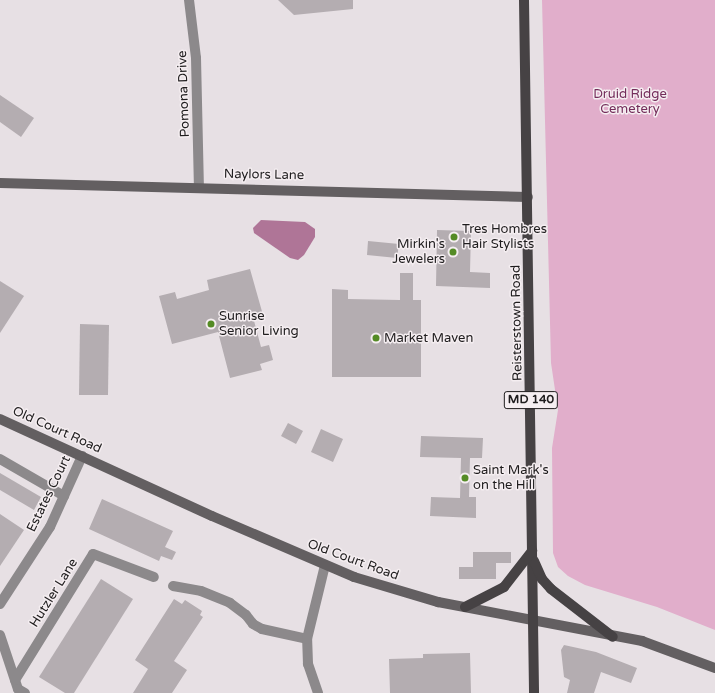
<!DOCTYPE html>
<style>
body{margin:0}
#map{position:relative;width:715px;height:693px;overflow:hidden;background:#e7e0e4;font-family:"Varela Round",sans-serif}
div>[style]{position:absolute}
[style*='--x']{left:calc(var(--x)*1px);top:calc(var(--y)*1px);width:calc(var(--w)*1px);rotate:calc(var(--a)*1deg)}
.green>*{inset:0;background:#e1aecb}
.water>*{inset:0;background:#af7597}
.building>*{inset:0;background:#b4adb1}
.street>*{height:10px;margin:-5px;padding:0 5px;transform-origin:5px;border-radius:5px;background:#8c898b}
.secondary>*{height:10px;margin:-5px;padding:0 5px;transform-origin:5px;border-radius:5px;background:#635f61}
.primary>*{height:10px;margin:-5px;padding:0 5px;transform-origin:5px;border-radius:5px;background:#464244}
.dots>*{width:11px;height:11px;translate:-50% -50%;box-sizing:border-box;border:2px solid #f5eef1;border-radius:50%}
span{translate:-50% -50%;white-space:nowrap;text-align:center;line-height:1.15;-webkit-text-stroke:3px #f5eef1;paint-order:stroke}
.shield-label span{padding:1px 3px;background:#f5eef1;border:1px solid;border-radius:3px;-webkit-text-stroke-width:0}
.shield-label{font-size:12px;color:#1f1d1e;font-weight:700}
.street-label{font-size:13px;color:#1f1d1e}
.park-label{font-size:13px;color:#742d5b}
.poi-label{font-size:13px;color:#1f1d1e}
.left{translate:0 -50%;text-align:left}
.right{translate:-100% -50%;text-align:right}
</style>
<div id="map">
<div class="green">
<i style="clip-path:polygon(542px 0,715px 0,715px 630px,657px 607px,585px 585px,568px 576px,558px 567px,553px 553px,552px 448px,558px 410px,551px 363px)"></i>
</div>
<div class="water">
<i style="clip-path:polygon(261px 220px,305px 222px,315px 229px,315px 237px,304px 255px,298px 260px,290px 258px,254px 233px,253px 228px)"></i>
</div>
<div class="building">
<i style="clip-path:polygon(278px 0,353px 0,353px 9px,294px 15px)"></i>
<i style="clip-path:polygon(0 95px,34px 118px,21px 137px,0 122px)"></i>
<i style="clip-path:polygon(437px 230px,471px 231px,470px 272px,490px 273px,490px 288px,436px 286px)"></i>
<i style="clip-path:polygon(368px 241px,399px 244px,397px 258px,367px 255px)"></i>
<i style="clip-path:polygon(250px 269px,263px 315px,253px 317px,261px 347px,269px 345px,273px 360px,260px 364px,262px 370px,230px 378px,218px 332px,172px 344px,159px 296px,175px 292px,177px 299px,209px 290px,207px 280px)"></i>
<i style="clip-path:polygon(400px 273px,413px 273px,413px 300px,421px 300px,421px 377px,332px 377px,332px 289px,348px 290px,348px 299px,400px 300px)"></i>
<i style="clip-path:polygon(0 281px,24px 296px,0 333px)"></i>
<i style="clip-path:polygon(80px 324px,109px 325px,108px 395px,79px 395px)"></i>
<i style="clip-path:polygon(288px 423px,303px 431px,296px 444px,281px 436px)"></i>
<i style="clip-path:polygon(321px 429px,343px 439px,333px 462px,311px 452px)"></i>
<i style="clip-path:polygon(421px 436px,483px 438px,482px 458px,470px 458px,469px 497px,476px 497px,476px 518px,430px 516px,431px 497px,460px 498px,461px 458px,420px 457px)"></i>
<i style="clip-path:polygon(0 473px,41px 497px,34px 510px,0 490px)"></i>
<i style="clip-path:polygon(102px 499px,173px 531px,165px 547px,176px 552px,172px 560px,161px 556px,159px 561px,89px 529px)"></i>
<i style="clip-path:polygon(0 514px,24px 530px,0 566px)"></i>
<i style="clip-path:polygon(473px 552px,511px 552px,511px 563px,496px 563px,496px 579px,459px 579px,459px 567px,473px 567px)"></i>
<i style="clip-path:polygon(101px 579px,133px 599px,74px 693px,65px 693px,39px 677px)"></i>
<i style="clip-path:polygon(174px 599px,182px 604px,185px 600px,202px 611px,200px 615px,203px 617px,174px 661px,187px 670px,172px 693px,133px 693px,148px 669px,135px 660px)"></i>
<i style="clip-path:polygon(564px 645px,596px 652px,637px 668px,631px 683px,601px 672px,594px 693px,567px 693px,570px 680px,564px 677px,561px 650px)"></i>
<i style="clip-path:polygon(470px 653px,471px 693px,390px 693px,389px 659px,423px 658px,423px 654px)"></i>
</div>
<div class="street">
<i style="--x:189;--y:0;--w:58;--a:83.1"></i>
<i style="--x:196;--y:58;--w:129;--a:88.7"></i>
<i style="--x:0;--y:459;--w:74;--a:30"></i>
<i style="--x:173;--y:586;--w:28;--a:10"></i>
<i style="--x:201;--y:591;--w:31;--a:22"></i>
<i style="--x:230;--y:603;--w:20;--a:37"></i>
<i style="--x:246;--y:615;--w:11;--a:52"></i>
<i style="--x:253;--y:624;--w:10;--a:29"></i>
<i style="--x:262;--y:629;--w:46;--a:12.5"></i>
<i style="--x:0;--y:604;--w:92;--a:-57"></i>
<i style="--x:50;--y:527;--w:78;--a:-65.7"></i>
<i style="--x:0;--y:635;--w:57;--a:71.6"></i>
<i style="--x:18;--y:689;--w:8;--a:30"></i>
<i style="--x:15;--y:680;--w:148;--a:-58.2"></i>
<i style="--x:93;--y:554;--w:65;--a:20.7"></i>
<i style="--x:318;--y:693;--w:31;--a:-109"></i>
<i style="--x:308;--y:664;--w:25;--a:-92"></i>
<i style="--x:307;--y:639;--w:76;--a:-76.3"></i>
</div>
<div class="secondary">
<i style="--x:0;--y:183;--w:528;--a:1.52"></i>
<i style="--x:0;--y:419;--w:233;--a:24.6"></i>
<i style="--x:212;--y:516;--w:155;--a:23.2"></i>
<i style="--x:354;--y:577;--w:88;--a:16.6"></i>
<i style="--x:438;--y:602;--w:208;--a:10.8"></i>
<i style="--x:642;--y:641;--w:78;--a:20.3"></i>
</div>
<div class="primary">
<i style="--x:524;--y:0;--w:693;--a:89.17"></i>
<i style="--x:534;--y:561;--w:20;--a:66"></i>
<i style="--x:542;--y:579;--w:13;--a:48"></i>
<i style="--x:551;--y:589;--w:78;--a:37.7"></i>
<i style="--x:465;--y:607;--w:44;--a:-27.1"></i>
<i style="--x:504;--y:587;--w:46;--a:-52.1"></i>
</div>
<div class="dots">
<i style="left:454px;top:237px;background:#548b25"></i>
<i style="left:453px;top:252px;background:#548b25"></i>
<i style="left:211px;top:324px;background:#548b25"></i>
<i style="left:376px;top:338px;background:#548b25"></i>
<i style="left:465px;top:478px;background:#548b25"></i>
</div>
<div class="shield-label">
<span style="left:531px;top:400px">MD 140</span>
</div>
<div class="street-label">
<span style="left:184px;top:94px;rotate:-92deg">Pomona Drive</span>
<span style="left:264px;top:175px;rotate:1deg">Naylors Lane</span>
<span style="left:517px;top:323px;rotate:-91deg">Reisterstown Road</span>
<span style="left:57px;top:430px;rotate:24deg">Old Court Road</span>
<span style="left:49px;top:494px;rotate:-64deg">Estates Court</span>
<span style="left:353px;top:560px;rotate:20deg">Old Court Road</span>
<span style="left:54px;top:593px;rotate:-58deg">Hutzler Lane</span>
</div>
<div class="park-label">
<span style="left:630px;top:102px">Druid Ridge<br>Cemetery</span>
</div>
<div class="poi-label">
<span class="left" style="left:462px;top:237px">Tres Hombres<br>Hair Stylists</span>
<span class="right" style="left:445px;top:252px">Mirkin's<br>Jewelers</span>
<span class="left" style="left:219px;top:324px">Sunrise<br>Senior Living</span>
<span class="left" style="left:384px;top:338px">Market Maven</span>
<span class="left" style="left:473px;top:478px">Saint Mark's<br>on the Hill</span>
</div>
</div>
